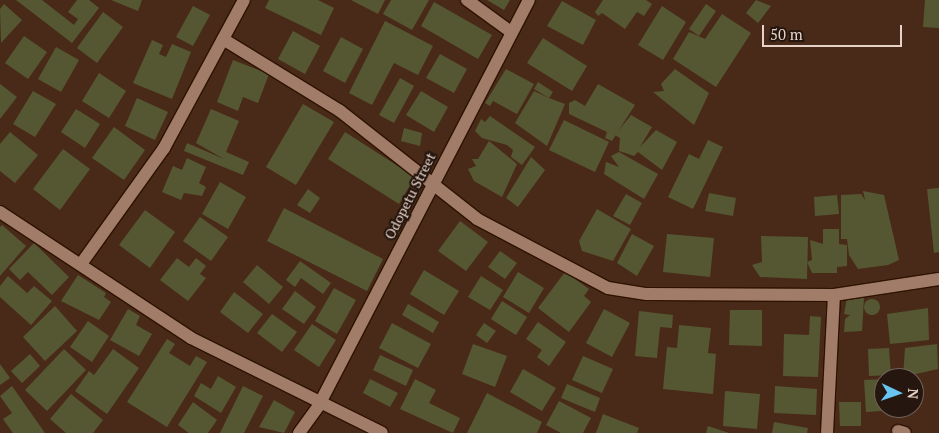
<!DOCTYPE html>
<style>
body{margin:0}
#map{position:relative;width:939px;height:433px;overflow:hidden;background:#492a18;font-family:"PT Serif",serif}
div>[style]{position:absolute}
[style*='--x']{left:calc(var(--x)*1px);top:calc(var(--y)*1px);width:calc(var(--w)*1px);rotate:calc(var(--a)*1deg)}
.building>*{inset:0;background:#555732}
.round{border-radius:50%}
.roads{filter:drop-shadow(1px 0 #2e1201) drop-shadow(-1px 0 #2e1201) drop-shadow(0 1px #2e1201) drop-shadow(0 -1px #2e1201)}
.minor>*{height:12px;margin:-6px;padding:0 6px;transform-origin:6px;border-radius:6px;background:#a17c68}
span{translate:-50% -50%;white-space:nowrap;text-align:center;line-height:1.15;-webkit-text-stroke:4.5px #25170f;paint-order:stroke}
.street-label{font-size:14px;color:#e7d2c7}
.north{position:absolute;left:874px;top:368px;width:50px;height:50px;box-sizing:border-box;background:#25170f;border:1px solid #736259;border-radius:50%;rotate:93deg;font-size:14px;font-weight:700;line-height:20px;text-align:center;color:#e7d2c7}
.north::after{content:'';display:block;margin:auto;width:18px;height:22px;background:#68c4f0;clip-path:polygon(50% 0,100% 100%,50% 72%,0 100%)}
.scale{position:absolute;left:762px;top:25px;width:140px;height:22px;box-sizing:border-box;border:2px solid #e7d2c7;border-top:0;padding-left:6px;font-size:15px;line-height:18px;white-space:nowrap;color:#e7d2c7;-webkit-text-stroke:4px #25170f;paint-order:stroke}
</style>
<div id="map">
<div class="building">
<i style="clip-path:polygon(16px 0,42px 0,74px 25px,78px 19px,68px 12px,77px 0,89px 0,99px 8px,72px 43px)"></i>
<i style="clip-path:polygon(111px 0,142px 0,138px 11px)"></i>
<i style="clip-path:polygon(269px 0,318px 0,334px 8px,321px 35px,265px 8px)"></i>
<i style="clip-path:polygon(351px 0,385px 0,378px 14px)"></i>
<i style="clip-path:polygon(391px 0,429px 0,412px 30px,383px 14px)"></i>
<i style="clip-path:polygon(487px 0,510px 0,504px 10px)"></i>
<i style="clip-path:polygon(603px 0,646px 0,652px 4px,644px 16px,637px 12px,625px 29px,602px 13px,598px 16px,595px 12px)"></i>
<i style="clip-path:polygon(756px 0,771px 6px,758px 23px,746px 13px)"></i>
<i style="clip-path:polygon(925px 0,939px 0,939px 28px,923px 27px)"></i>
<i style="clip-path:polygon(562px 1px,596px 20px,583px 45px,547px 26px)"></i>
<i style="clip-path:polygon(434px 2px,492px 35px,478px 59px,421px 26px)"></i>
<i style="clip-path:polygon(4px 4px,22px 20px,1px 43px,0 9px)"></i>
<i style="clip-path:polygon(706px 4px,716px 11px,699px 36px,689px 29px)"></i>
<i style="clip-path:polygon(193px 6px,210px 15px,193px 46px,176px 37px)"></i>
<i style="clip-path:polygon(662px 6px,686px 22px,663px 60px,638px 45px)"></i>
<i style="clip-path:polygon(103px 12px,123px 27px,97px 63px,77px 48px)"></i>
<i style="clip-path:polygon(722px 14px,751px 33px,716px 87px,673px 59px,689px 32px,705px 39px)"></i>
<i style="clip-path:polygon(385px 21px,433px 46px,418px 75px,394px 63px,372px 105px,349px 93px)"></i>
<i style="clip-path:polygon(293px 31px,320px 46px,305px 74px,278px 59px)"></i>
<i style="clip-path:polygon(24px 36px,47px 52px,28px 79px,5px 63px)"></i>
<i style="clip-path:polygon(341px 37px,363px 49px,345px 83px,323px 71px)"></i>
<i style="clip-path:polygon(543px 38px,587px 66px,572px 91px,527px 63px)"></i>
<i style="clip-path:polygon(152px 40px,163px 45px,159px 54px,166px 57px,172px 44px,191px 52px,172px 99px,133px 83px)"></i>
<i style="clip-path:polygon(56px 47px,79px 60px,61px 92px,38px 79px)"></i>
<i style="clip-path:polygon(440px 54px,467px 69px,454px 93px,426px 78px)"></i>
<i style="clip-path:polygon(233px 60px,269px 74px,258px 103px,243px 97px,238px 111px,217px 102px)"></i>
<i style="clip-path:polygon(506px 69px,534px 84px,517px 114px,493px 101px,490px 106px,485px 103px)"></i>
<i style="clip-path:polygon(675px 69px,709px 93px,694px 125px,653px 92px,664px 91px,661px 84px)"></i>
<i style="clip-path:polygon(99px 73px,126px 91px,109px 118px,82px 101px)"></i>
<i style="clip-path:polygon(400px 78px,414px 86px,394px 123px,379px 115px)"></i>
<i style="clip-path:polygon(538px 82px,553px 92px,549px 98px,565px 104px,547px 146px,515px 123px,534px 91px,549px 98px,534px 89px)"></i>
<i style="clip-path:polygon(0 84px,17px 97px,0 119px)"></i>
<i style="clip-path:polygon(598px 84px,635px 105px,612px 141px,605px 138px,607px 132px,569px 114px,569px 103px,575px 100px,585px 106px)"></i>
<i style="clip-path:polygon(33px 91px,56px 104px,35px 137px,13px 124px)"></i>
<i style="clip-path:polygon(421px 91px,448px 107px,434px 132px,406px 115px)"></i>
<i style="clip-path:polygon(137px 98px,168px 112px,155px 140px,125px 126px)"></i>
<i style="clip-path:polygon(303px 104px,334px 122px,296px 185px,266px 167px)"></i>
<i style="clip-path:polygon(76px 109px,100px 124px,85px 148px,61px 132px)"></i>
<i style="clip-path:polygon(211px 109px,239px 121px,226px 152px,249px 162px,243px 175px,184px 151px,187px 143px,224px 159px,196px 143px)"></i>
<i style="clip-path:polygon(631px 115px,652px 127px,640px 147px,656px 130px,677px 142px,662px 170px,638px 152px,634px 156px,619px 151px,620px 138px,615px 135px)"></i>
<i style="clip-path:polygon(490px 116px,535px 147px,522px 165px,511px 157px,513px 150px,507px 145px,482px 138px,475px 131px,481px 119px,485px 122px)"></i>
<i style="clip-path:polygon(564px 120px,609px 142px,595px 172px,549px 150px)"></i>
<i style="clip-path:polygon(114px 127px,145px 150px,124px 180px,92px 158px)"></i>
<i style="clip-path:polygon(404px 128px,422px 133px,420px 146px,401px 141px)"></i>
<i style="clip-path:polygon(10px 132px,38px 155px,15px 183px,0 171px,0 144px)"></i>
<i style="clip-path:polygon(345px 132px,415px 177px,399px 204px,328px 159px)"></i>
<i style="clip-path:polygon(708px 140px,723px 147px,693px 209px,668px 197px,689px 154px,699px 159px)"></i>
<i style="clip-path:polygon(489px 141px,517px 164px,502px 197px,474px 181px,468px 169px,476px 166px,472px 159px,478px 159px)"></i>
<i style="clip-path:polygon(63px 149px,90px 169px,60px 210px,33px 189px)"></i>
<i style="clip-path:polygon(619px 152px,658px 174px,644px 199px,604px 174px,606px 162px,619px 167px,611px 156px)"></i>
<i style="clip-path:polygon(531px 157px,545px 170px,518px 207px,506px 198px)"></i>
<i style="clip-path:polygon(187px 158px,206px 167px,199px 183px,206px 187px,202px 196px,184px 193px,181px 200px,162px 192px,173px 166px,182px 170px)"></i>
<i style="clip-path:polygon(220px 182px,246px 197px,228px 229px,202px 214px)"></i>
<i style="clip-path:polygon(939px 188px,939px 252px,934px 253px,927px 189px)"></i>
<i style="clip-path:polygon(308px 189px,320px 198px,310px 213px,297px 205px)"></i>
<i style="clip-path:polygon(863px 191px,884px 195px,899px 260px,888px 265px,858px 269px,849px 255px,847px 239px,841px 239px,841px 195px,861px 194px,865px 200px)"></i>
<i style="clip-path:polygon(709px 193px,736px 198px,733px 216px,705px 211px)"></i>
<i style="clip-path:polygon(626px 194px,642px 203px,630px 225px,613px 216px)"></i>
<i style="clip-path:polygon(837px 195px,839px 214px,815px 216px,814px 197px)"></i>
<i style="clip-path:polygon(284px 208px,383px 259px,367px 291px,267px 241px)"></i>
<i style="clip-path:polygon(597px 209px,631px 229px,613px 261px,582px 251px,579px 241px)"></i>
<i style="clip-path:polygon(145px 210px,175px 232px,150px 268px,119px 245px)"></i>
<i style="clip-path:polygon(200px 217px,228px 237px,211px 261px,183px 241px)"></i>
<i style="clip-path:polygon(460px 221px,488px 242px,466px 271px,438px 251px)"></i>
<i style="clip-path:polygon(2px 225px,26px 246px,0 276px,0 227px)"></i>
<i style="clip-path:polygon(823px 229px,839px 229px,839px 244px,847px 245px,847px 266px,837px 267px,837px 273px,812px 273px,807px 262px,812px 260px,810px 240px,823px 244px)"></i>
<i style="clip-path:polygon(632px 234px,654px 246px,637px 276px,617px 263px)"></i>
<i style="clip-path:polygon(667px 234px,714px 238px,710px 277px,663px 272px)"></i>
<i style="clip-path:polygon(761px 236px,808px 237px,807px 279px,760px 277px,752px 265px,762px 262px)"></i>
<i style="clip-path:polygon(34px 243px,69px 277px,52px 295px,28px 272px,20px 280px,9px 269px)"></i>
<i style="clip-path:polygon(500px 251px,517px 263px,505px 279px,488px 267px)"></i>
<i style="clip-path:polygon(177px 258px,189px 267px,196px 258px,206px 266px,200px 274px,206px 278px,188px 301px,160px 280px)"></i>
<i style="clip-path:polygon(300px 261px,331px 283px,323px 294px,301px 278px,295px 287px,286px 280px)"></i>
<i style="clip-path:polygon(257px 265px,283px 287px,269px 304px,243px 282px)"></i>
<i style="clip-path:polygon(424px 270px,459px 291px,444px 315px,410px 294px)"></i>
<i style="clip-path:polygon(518px 272px,544px 288px,529px 313px,503px 297px)"></i>
<i style="clip-path:polygon(565px 272px,589px 289px,584px 296px,591px 302px,569px 332px,538px 308px)"></i>
<i style="clip-path:polygon(78px 275px,106px 293px,104px 297px,111px 302px,99px 320px,61px 301px)"></i>
<i style="clip-path:polygon(8px 276px,27px 293px,34px 286px,52px 301px,31px 325px,0 297px,0 286px)"></i>
<i style="clip-path:polygon(481px 276px,503px 290px,490px 310px,468px 297px)"></i>
<i style="clip-path:polygon(334px 288px,356px 300px,337px 334px,315px 321px)"></i>
<i style="clip-path:polygon(295px 291px,316px 307px,304px 324px,282px 309px)"></i>
<i style="clip-path:polygon(234px 292px,263px 314px,248px 333px,220px 312px)"></i>
<i style="clip-path:polygon(847px 298px,864px 298px,862px 331px,844px 332px,845px 319px,850px 315px,844px 314px)"></i>
<i class="round" style="left:864px;top:299px;width:16px;height:16px"></i>
<i style="clip-path:polygon(502px 301px,527px 317px,516px 335px,491px 319px)"></i>
<i style="clip-path:polygon(408px 304px,439px 322px,433px 333px,402px 315px)"></i>
<i style="clip-path:polygon(55px 306px,77px 331px,45px 361px,23px 337px)"></i>
<i style="clip-path:polygon(928px 308px,929px 340px,890px 344px,887px 314px)"></i>
<i style="clip-path:polygon(128px 309px,140px 316px,136px 325px,152px 334px,139px 356px,110px 340px)"></i>
<i style="clip-path:polygon(604px 309px,630px 323px,612px 357px,586px 343px)"></i>
<i style="clip-path:polygon(730px 310px,762px 310px,762px 346px,729px 345px)"></i>
<i style="clip-path:polygon(639px 311px,673px 315px,672px 328px,660px 327px,657px 358px,635px 356px)"></i>
<i style="clip-path:polygon(272px 314px,297px 332px,282px 352px,257px 333px)"></i>
<i style="clip-path:polygon(810px 316px,821px 317px,818px 377px,783px 376px,784px 334px,809px 335px)"></i>
<i style="clip-path:polygon(88px 321px,109px 336px,92px 362px,70px 347px)"></i>
<i style="clip-path:polygon(538px 322px,566px 342px,549px 366px,537px 357px,542px 350px,526px 339px)"></i>
<i style="clip-path:polygon(392px 323px,431px 344px,418px 368px,379px 348px)"></i>
<i style="clip-path:polygon(484px 323px,496px 331px,487px 343px,476px 335px)"></i>
<i style="clip-path:polygon(312px 324px,336px 340px,319px 367px,294px 350px)"></i>
<i style="clip-path:polygon(679px 325px,711px 328px,708px 353px,716px 354px,713px 394px,663px 389px,667px 347px,677px 348px)"></i>
<i style="clip-path:polygon(167px 339px,175px 344px,169px 353px,190px 366px,196px 356px,207px 362px,167px 427px,127px 402px)"></i>
<i style="clip-path:polygon(473px 344px,507px 356px,495px 387px,462px 374px)"></i>
<i style="clip-path:polygon(937px 344px,938px 369px,903px 377px,905px 348px)"></i>
<i style="clip-path:polygon(889px 348px,891px 375px,869px 376px,868px 349px)"></i>
<i style="clip-path:polygon(64px 349px,86px 370px,47px 411px,25px 390px)"></i>
<i style="clip-path:polygon(113px 349px,139px 368px,107px 414px,75px 391px,89px 371px,94px 375px)"></i>
<i style="clip-path:polygon(30px 354px,40px 366px,22px 383px,11px 371px)"></i>
<i style="clip-path:polygon(380px 355px,413px 370px,406px 386px,373px 370px)"></i>
<i style="clip-path:polygon(583px 356px,613px 369px,602px 393px,572px 380px)"></i>
<i style="clip-path:polygon(0 364px,10px 378px,0 385px)"></i>
<i style="clip-path:polygon(523px 369px,556px 388px,542px 411px,510px 392px)"></i>
<i style="clip-path:polygon(218px 376px,236px 387px,221px 413px,194px 396px,201px 383px,211px 389px)"></i>
<i style="clip-path:polygon(370px 379px,398px 393px,390px 407px,363px 393px)"></i>
<i style="clip-path:polygon(415px 379px,436px 390px,429px 403px,460px 418px,453px 433px,400px 409px)"></i>
<i style="clip-path:polygon(884px 379px,884px 408px,898px 410px,866px 412px,864px 380px)"></i>
<i style="clip-path:polygon(567px 384px,600px 398px,595px 412px,561px 398px)"></i>
<i style="clip-path:polygon(12px 386px,45px 433px,13px 433px,3px 419px,12px 413px,0 396px)"></i>
<i style="clip-path:polygon(243px 386px,263px 396px,244px 433px,220px 433px)"></i>
<i style="clip-path:polygon(775px 386px,817px 389px,816px 415px,774px 413px)"></i>
<i style="clip-path:polygon(725px 391px,760px 394px,757px 429px,723px 426px)"></i>
<i style="clip-path:polygon(487px 393px,542px 422px,537px 433px,467px 433px)"></i>
<i style="clip-path:polygon(71px 394px,103px 420px,93px 433px,66px 433px,50px 419px)"></i>
<i style="clip-path:polygon(274px 400px,295px 412px,284px 433px,259px 427px)"></i>
<i style="clip-path:polygon(559px 401px,591px 418px,583px 433px,561px 433px,546px 425px)"></i>
<i style="clip-path:polygon(193px 402px,217px 420px,208px 433px,189px 433px,178px 425px)"></i>
<i style="clip-path:polygon(839px 402px,861px 402px,861px 426px,840px 426px)"></i>
<i style="clip-path:polygon(603px 414px,639px 428px,637px 433px,596px 433px)"></i>
<i style="clip-path:polygon(774px 422px,808px 428px,807px 433px,772px 433px)"></i>
<i style="clip-path:polygon(708px 426px,729px 433px,706px 433px)"></i>
</div>
<div class="roads">
<div class="minor">
<i style="--x:467;--y:0;--w:54;--a:36"></i>
<i style="--x:223;--y:39;--w:137;--a:31.6"></i>
<i style="--x:340;--y:111;--w:174;--a:38.2"></i>
<i style="--x:477;--y:219;--w:148;--a:27.8"></i>
<i style="--x:608;--y:288;--w:39;--a:9"></i>
<i style="--x:647;--y:294;--w:187;--a:0.3"></i>
<i style="--x:834;--y:295;--w:106;--a:-8.7"></i>
<i style="--x:0;--y:212;--w:229;--a:33.4"></i>
<i style="--x:191;--y:338;--w:213;--a:26.4"></i>
<i style="--x:81;--y:264;--w:143;--a:-54.4"></i>
<i style="--x:164;--y:148;--w:168;--a:-61.6"></i>
<i style="--x:898;--y:431;--w:7;--a:16"></i>
<i style="--x:299;--y:433;--w:34;--a:-54"></i>
<i style="--x:319;--y:405;--w:456;--a:-62.6"></i>
<i style="--x:827;--y:433;--w:138;--a:-87.1"></i>
</div>
</div>
<div class="street-label">
<span style="left:410px;top:196px;rotate:-63deg">Odopetu Street</span>
</div>
<div class="north">N</div>
<div class="scale">50 m</div>
</div>
